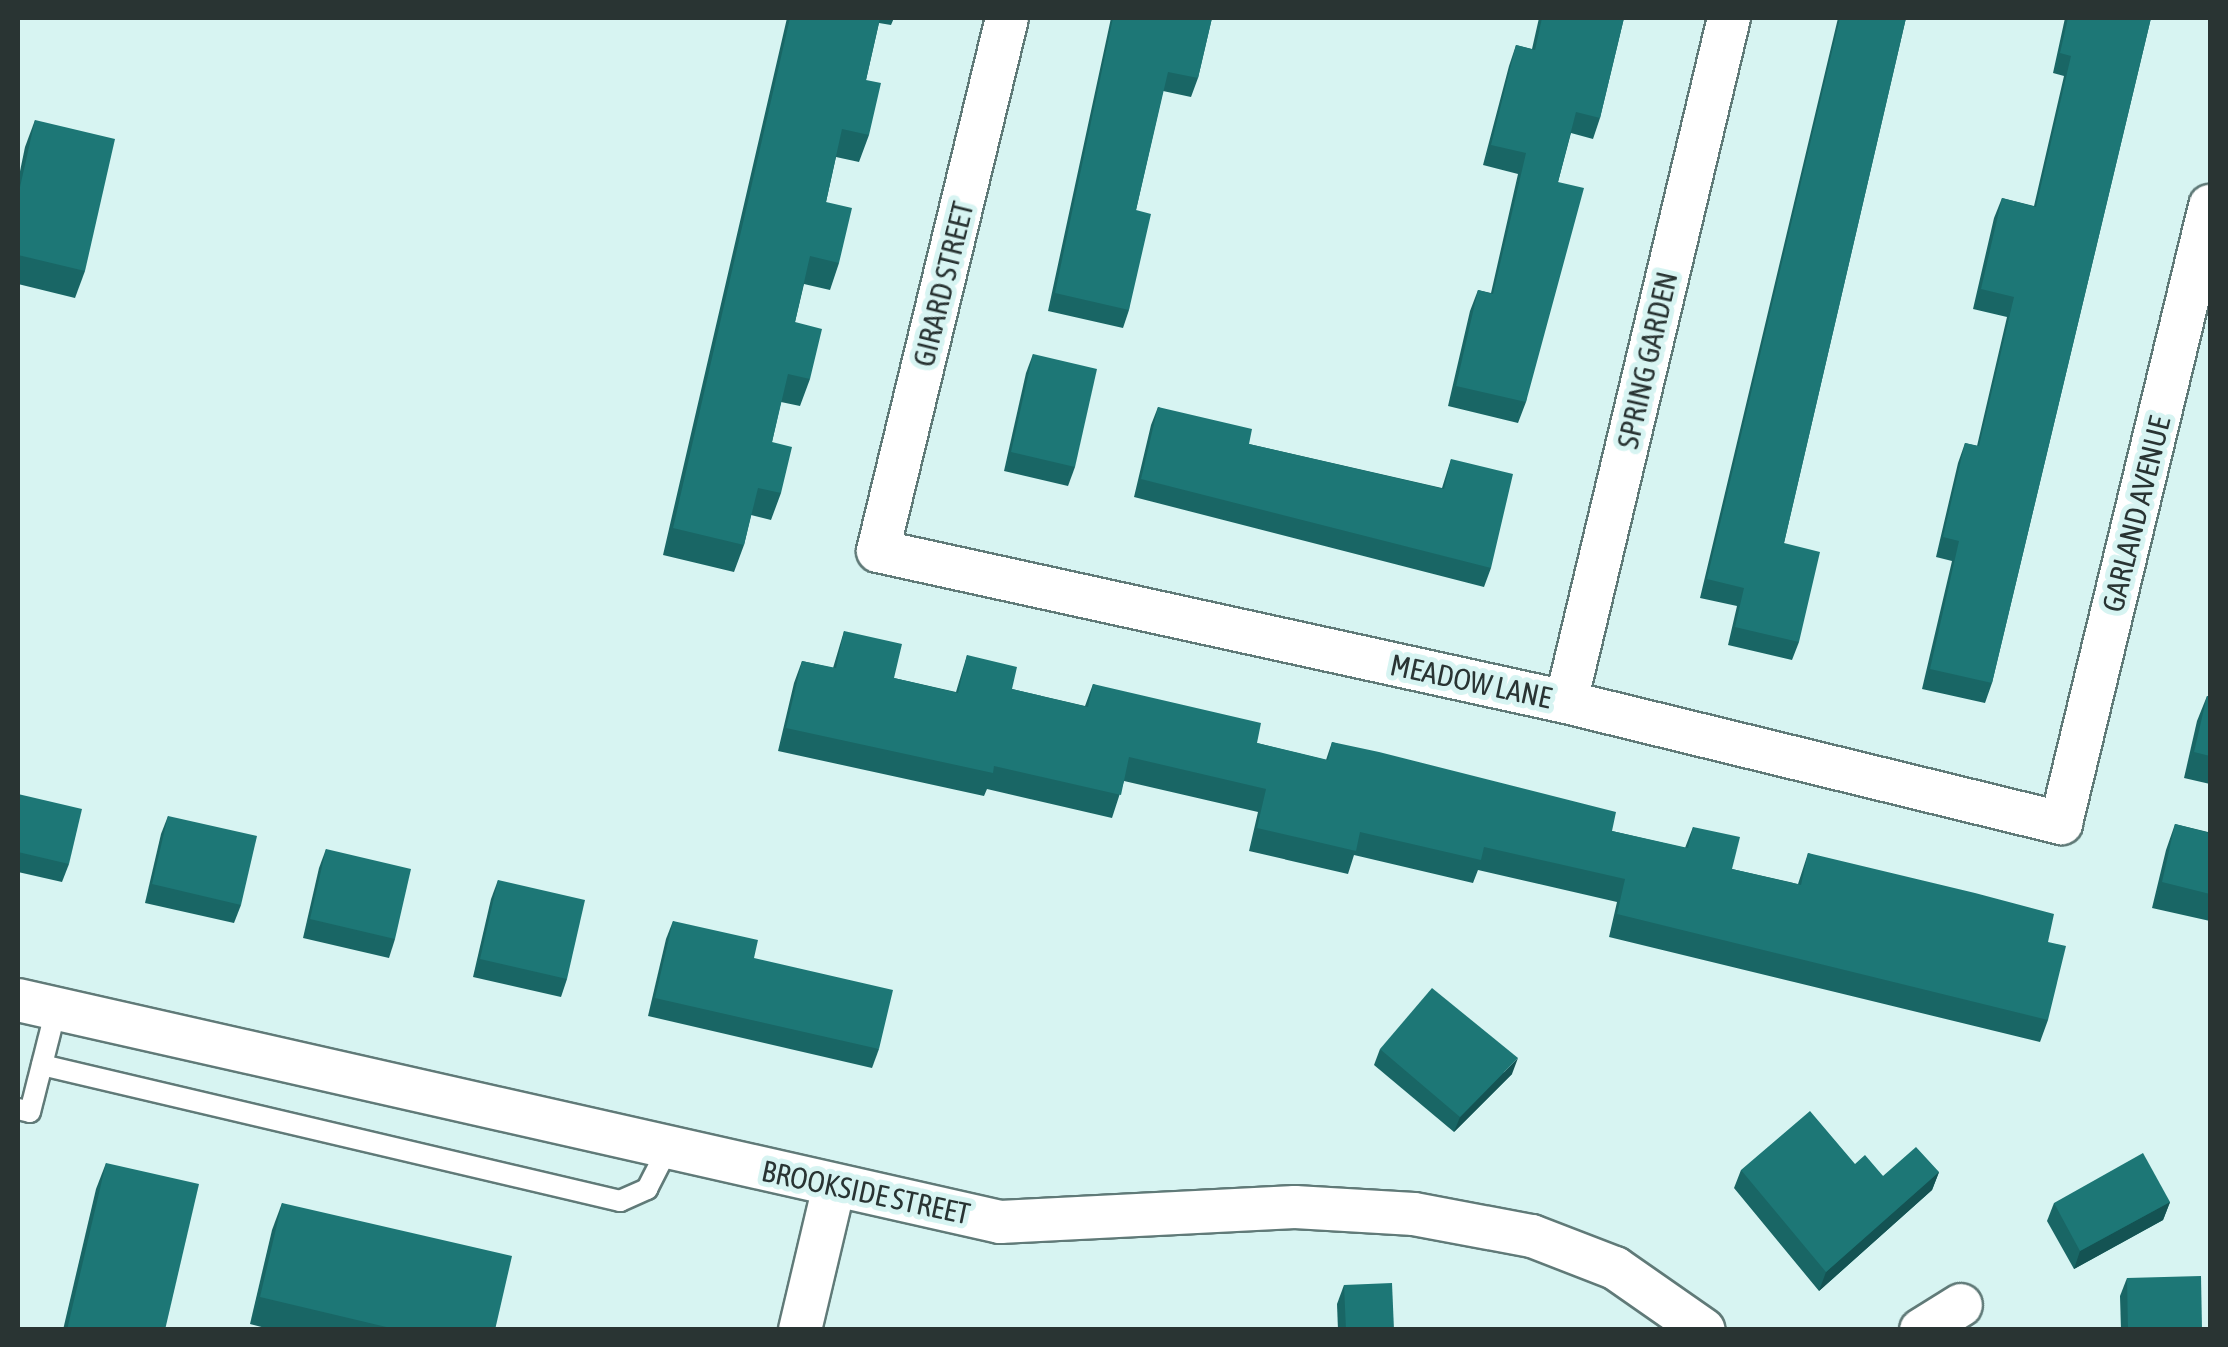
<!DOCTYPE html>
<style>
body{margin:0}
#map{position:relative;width:2228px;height:1347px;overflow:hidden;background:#d7f4f2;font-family:"Asap Condensed",sans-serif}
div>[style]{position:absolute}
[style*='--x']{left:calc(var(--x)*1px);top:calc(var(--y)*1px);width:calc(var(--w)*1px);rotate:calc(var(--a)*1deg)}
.roads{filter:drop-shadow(2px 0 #607a78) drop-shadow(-2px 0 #607a78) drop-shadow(0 2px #607a78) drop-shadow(0 -2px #607a78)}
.service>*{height:20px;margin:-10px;padding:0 10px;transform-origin:10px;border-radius:10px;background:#fff}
.minor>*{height:42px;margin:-21px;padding:0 21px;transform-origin:21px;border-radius:21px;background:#fff}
.wall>*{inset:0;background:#196665}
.shaded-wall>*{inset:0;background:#145353}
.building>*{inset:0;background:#1d7776}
span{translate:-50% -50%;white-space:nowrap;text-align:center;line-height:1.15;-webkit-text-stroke:10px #d7f4f2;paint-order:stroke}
.street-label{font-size:30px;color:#293433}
.frame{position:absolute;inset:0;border:20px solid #293433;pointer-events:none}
</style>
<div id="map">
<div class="roads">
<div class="service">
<i style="--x:42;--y:1065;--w:594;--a:13.24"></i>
<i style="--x:620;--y:1201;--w:30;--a:-24"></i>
<i style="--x:647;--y:1189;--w:46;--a:-62.9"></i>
<i style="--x:18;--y:1109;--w:12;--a:14"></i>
<i style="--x:30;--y:1112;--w:106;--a:-75.8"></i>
</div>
<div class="minor">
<i style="--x:1007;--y:18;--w:548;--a:103.61"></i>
<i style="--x:878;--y:551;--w:704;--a:12.38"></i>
<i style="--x:1566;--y:702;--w:510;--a:13.74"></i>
<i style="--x:2061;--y:823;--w:635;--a:-76.42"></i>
<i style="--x:1566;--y:702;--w:703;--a:-76.6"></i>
<i style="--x:18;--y:1000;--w:1007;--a:12.74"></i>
<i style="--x:1000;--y:1222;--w:295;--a:-2.9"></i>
<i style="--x:1295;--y:1207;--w:119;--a:3.4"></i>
<i style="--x:1414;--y:1214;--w:120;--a:10.6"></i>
<i style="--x:1532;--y:1236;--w:89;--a:21.1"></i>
<i style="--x:1615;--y:1268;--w:108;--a:34.9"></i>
<i style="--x:800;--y:1330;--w:148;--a:-76.7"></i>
<i style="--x:1921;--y:1330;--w:47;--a:-32"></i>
</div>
</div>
<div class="wall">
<i style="clip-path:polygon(787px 18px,894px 18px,891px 25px,879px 23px,866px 80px,869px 135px,859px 162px,836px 157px,826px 202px,839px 263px,830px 290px,804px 284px,795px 322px,810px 379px,800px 406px,781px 402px,772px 442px,781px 493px,771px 520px,751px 515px,744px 545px,734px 572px,663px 555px)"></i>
<i style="clip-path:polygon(1111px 18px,1212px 18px,1198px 78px,1191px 97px,1163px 91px,1136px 210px,1129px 310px,1123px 328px,1048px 311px)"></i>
<i style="clip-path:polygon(1539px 18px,1624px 18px,1600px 118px,1593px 139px,1571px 133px,1558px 182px,1526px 402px,1518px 423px,1448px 406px,1470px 311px,1478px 290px,1491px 293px,1518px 174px,1483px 165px,1509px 66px,1516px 45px,1532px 49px)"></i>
<i style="clip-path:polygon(1838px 18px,1906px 18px,1784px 543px,1799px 642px,1792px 660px,1728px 645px,1737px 606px,1700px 598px)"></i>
<i style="clip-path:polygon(2065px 18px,2151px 18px,1992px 683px,1985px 703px,1922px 689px,1952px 561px,1936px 557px,1958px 463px,1965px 443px,1977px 446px,2007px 317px,1973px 309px,1994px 218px,2002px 198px,2034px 206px,2064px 76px,2053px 73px)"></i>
<i style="clip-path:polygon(35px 120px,85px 271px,75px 298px,18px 284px,18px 181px,25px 147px)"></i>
<i style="clip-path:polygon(1033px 354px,1075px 467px,1068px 486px,1004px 471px,1026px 373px)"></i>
<i style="clip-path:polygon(1158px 407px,1249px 444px,1442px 488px,1451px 459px,1491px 568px,1484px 587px,1134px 497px,1151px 425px)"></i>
<i style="clip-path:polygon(844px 631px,894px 678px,956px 692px,967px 655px,1012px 689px,1085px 706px,1093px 684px,1257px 743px,1326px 760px,1332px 742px,1612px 831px,1685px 848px,1693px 827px,1732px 869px,1798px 884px,1808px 853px,2048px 942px,2048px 1020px,2040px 1042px,1609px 937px,1617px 902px,1478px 870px,1473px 883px,1354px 855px,1348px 874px,1249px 851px,1258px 812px,1124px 781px,1112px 818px,987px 789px,984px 796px,778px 751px,794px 683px,802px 661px,833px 668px)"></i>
<i style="clip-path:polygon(2207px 696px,2210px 696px,2210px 784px,2184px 778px,2197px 721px)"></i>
<i style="clip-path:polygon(18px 794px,69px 864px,62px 882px,18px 872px)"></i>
<i style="clip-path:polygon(168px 816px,241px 905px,234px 923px,145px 903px,161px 834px)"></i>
<i style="clip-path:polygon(2210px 822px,2210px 921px,2152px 908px,2166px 850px,2175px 824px,2208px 832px)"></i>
<i style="clip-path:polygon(326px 849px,395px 939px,389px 958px,303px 938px,319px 868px)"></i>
<i style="clip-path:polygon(498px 880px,567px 979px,561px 997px,473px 977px,491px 899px)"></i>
<i style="clip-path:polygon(673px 921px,879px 1049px,872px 1068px,648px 1016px,666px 939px)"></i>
<i style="clip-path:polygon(1380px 1049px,1512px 1074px,1454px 1132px,1374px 1065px)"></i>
<i style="clip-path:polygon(106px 1163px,165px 1330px,63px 1330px,96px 1189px)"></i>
<i style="clip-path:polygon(1855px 1164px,1883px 1176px,1939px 1172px,1932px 1190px,1819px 1291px,1734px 1188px,1741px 1170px)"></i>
<i style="clip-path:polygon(2170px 1202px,2163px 1220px,2074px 1269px,2047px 1221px,2054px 1203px)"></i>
<i style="clip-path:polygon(282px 1203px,495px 1330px,273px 1330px,250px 1324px,272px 1230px)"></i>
<i style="clip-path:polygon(2127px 1278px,2202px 1330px,2121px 1330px,2120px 1296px)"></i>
<i style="clip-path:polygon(1344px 1285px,1394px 1330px,1338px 1330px,1337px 1304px)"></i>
</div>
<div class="shaded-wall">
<i style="clip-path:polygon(1518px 1058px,1512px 1074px,1454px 1132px,1460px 1117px)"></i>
<i style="clip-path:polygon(1939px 1172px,1932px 1190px,1819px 1291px,1826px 1272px)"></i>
<i style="clip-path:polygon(2170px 1202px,2163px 1220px,2074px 1269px,2080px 1251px)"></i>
</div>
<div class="building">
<i style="clip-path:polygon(790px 18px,880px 18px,866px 80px,881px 83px,869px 135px,842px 129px,826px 202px,852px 208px,839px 263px,810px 256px,795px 322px,822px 329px,810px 379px,788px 374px,772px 442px,792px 447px,781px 493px,758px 488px,744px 545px,673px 528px)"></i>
<i style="clip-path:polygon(1113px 18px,1212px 18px,1198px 78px,1168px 72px,1136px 210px,1151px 214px,1129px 310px,1055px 293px)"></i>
<i style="clip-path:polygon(1542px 18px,1624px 18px,1600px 118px,1576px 112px,1558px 182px,1584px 188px,1526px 402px,1456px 386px,1478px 290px,1493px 294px,1526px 153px,1491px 145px,1516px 45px,1535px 50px)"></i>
<i style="clip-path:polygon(1840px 18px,1906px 18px,1784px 543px,1820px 552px,1799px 642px,1735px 627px,1744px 588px,1707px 579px)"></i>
<i style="clip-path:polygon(2068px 18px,2151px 18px,1992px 683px,1930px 669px,1959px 541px,1943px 537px,1965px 443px,1979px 446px,2014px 297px,1981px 289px,2002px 198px,2036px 207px,2071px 56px,2060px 53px)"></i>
<i style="clip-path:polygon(35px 120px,115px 139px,85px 271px,18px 255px,18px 196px)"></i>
<i style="clip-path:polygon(1033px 354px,1097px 369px,1075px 467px,1011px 452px)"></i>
<i style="clip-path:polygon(1158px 407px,1252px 429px,1249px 444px,1444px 489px,1451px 459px,1513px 474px,1491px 568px,1141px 479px)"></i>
<i style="clip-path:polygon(844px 631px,902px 644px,894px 678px,958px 693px,967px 655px,1017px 667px,1012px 689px,1088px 707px,1093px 684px,1261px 723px,1257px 743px,1328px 760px,1332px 742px,1379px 752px,1616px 812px,1612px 831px,1688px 848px,1693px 827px,1740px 837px,1732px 869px,1801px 885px,1808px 853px,1975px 893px,2054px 914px,2048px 942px,2066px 946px,2048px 1020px,1617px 914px,1625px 879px,1484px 847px,1481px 860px,1360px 832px,1356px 851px,1257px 828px,1266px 789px,1129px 757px,1121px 795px,994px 766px,993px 773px,786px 728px,802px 661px,836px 668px)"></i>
<i style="clip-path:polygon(2207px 696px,2210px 696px,2210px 756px,2194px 752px)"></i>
<i style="clip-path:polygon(18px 794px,82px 809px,69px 864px,18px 852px)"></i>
<i style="clip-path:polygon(168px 816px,257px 836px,241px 905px,152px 884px)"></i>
<i style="clip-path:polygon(2175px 824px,2210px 833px,2210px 894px,2162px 882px)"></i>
<i style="clip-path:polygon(326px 849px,411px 869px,395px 939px,310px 919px)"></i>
<i style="clip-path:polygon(498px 880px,585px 900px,567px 979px,480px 959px)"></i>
<i style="clip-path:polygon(673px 921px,758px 940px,754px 958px,893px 990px,879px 1049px,655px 998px)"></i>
<i style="clip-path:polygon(1432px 988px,1518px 1058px,1460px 1117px,1380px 1049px)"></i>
<i style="clip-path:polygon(1810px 1111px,1855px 1164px,1865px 1155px,1883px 1176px,1916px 1147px,1939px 1172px,1826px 1272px,1741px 1170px)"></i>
<i style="clip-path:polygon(2143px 1153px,2170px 1202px,2080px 1251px,2054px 1203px)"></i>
<i style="clip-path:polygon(106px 1163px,199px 1184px,165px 1330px,67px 1330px)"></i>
<i style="clip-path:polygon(282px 1203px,512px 1256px,495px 1330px,399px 1330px,260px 1297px)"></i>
<i style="clip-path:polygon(2201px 1276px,2202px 1329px,2128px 1329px,2127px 1278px)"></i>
<i style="clip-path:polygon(1392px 1283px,1394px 1330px,1346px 1330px,1344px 1285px)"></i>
</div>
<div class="street-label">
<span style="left:943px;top:284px;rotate:-76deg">GIRARD STREET</span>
<span style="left:1647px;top:360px;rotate:-77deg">SPRING GARDEN</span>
<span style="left:2136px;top:514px;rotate:-76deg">GARLAND AVENUE</span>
<span style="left:1471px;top:681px;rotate:12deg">MEADOW LANE</span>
<span style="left:866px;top:1192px;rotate:12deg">BROOKSIDE STREET</span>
</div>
<div class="frame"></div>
</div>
